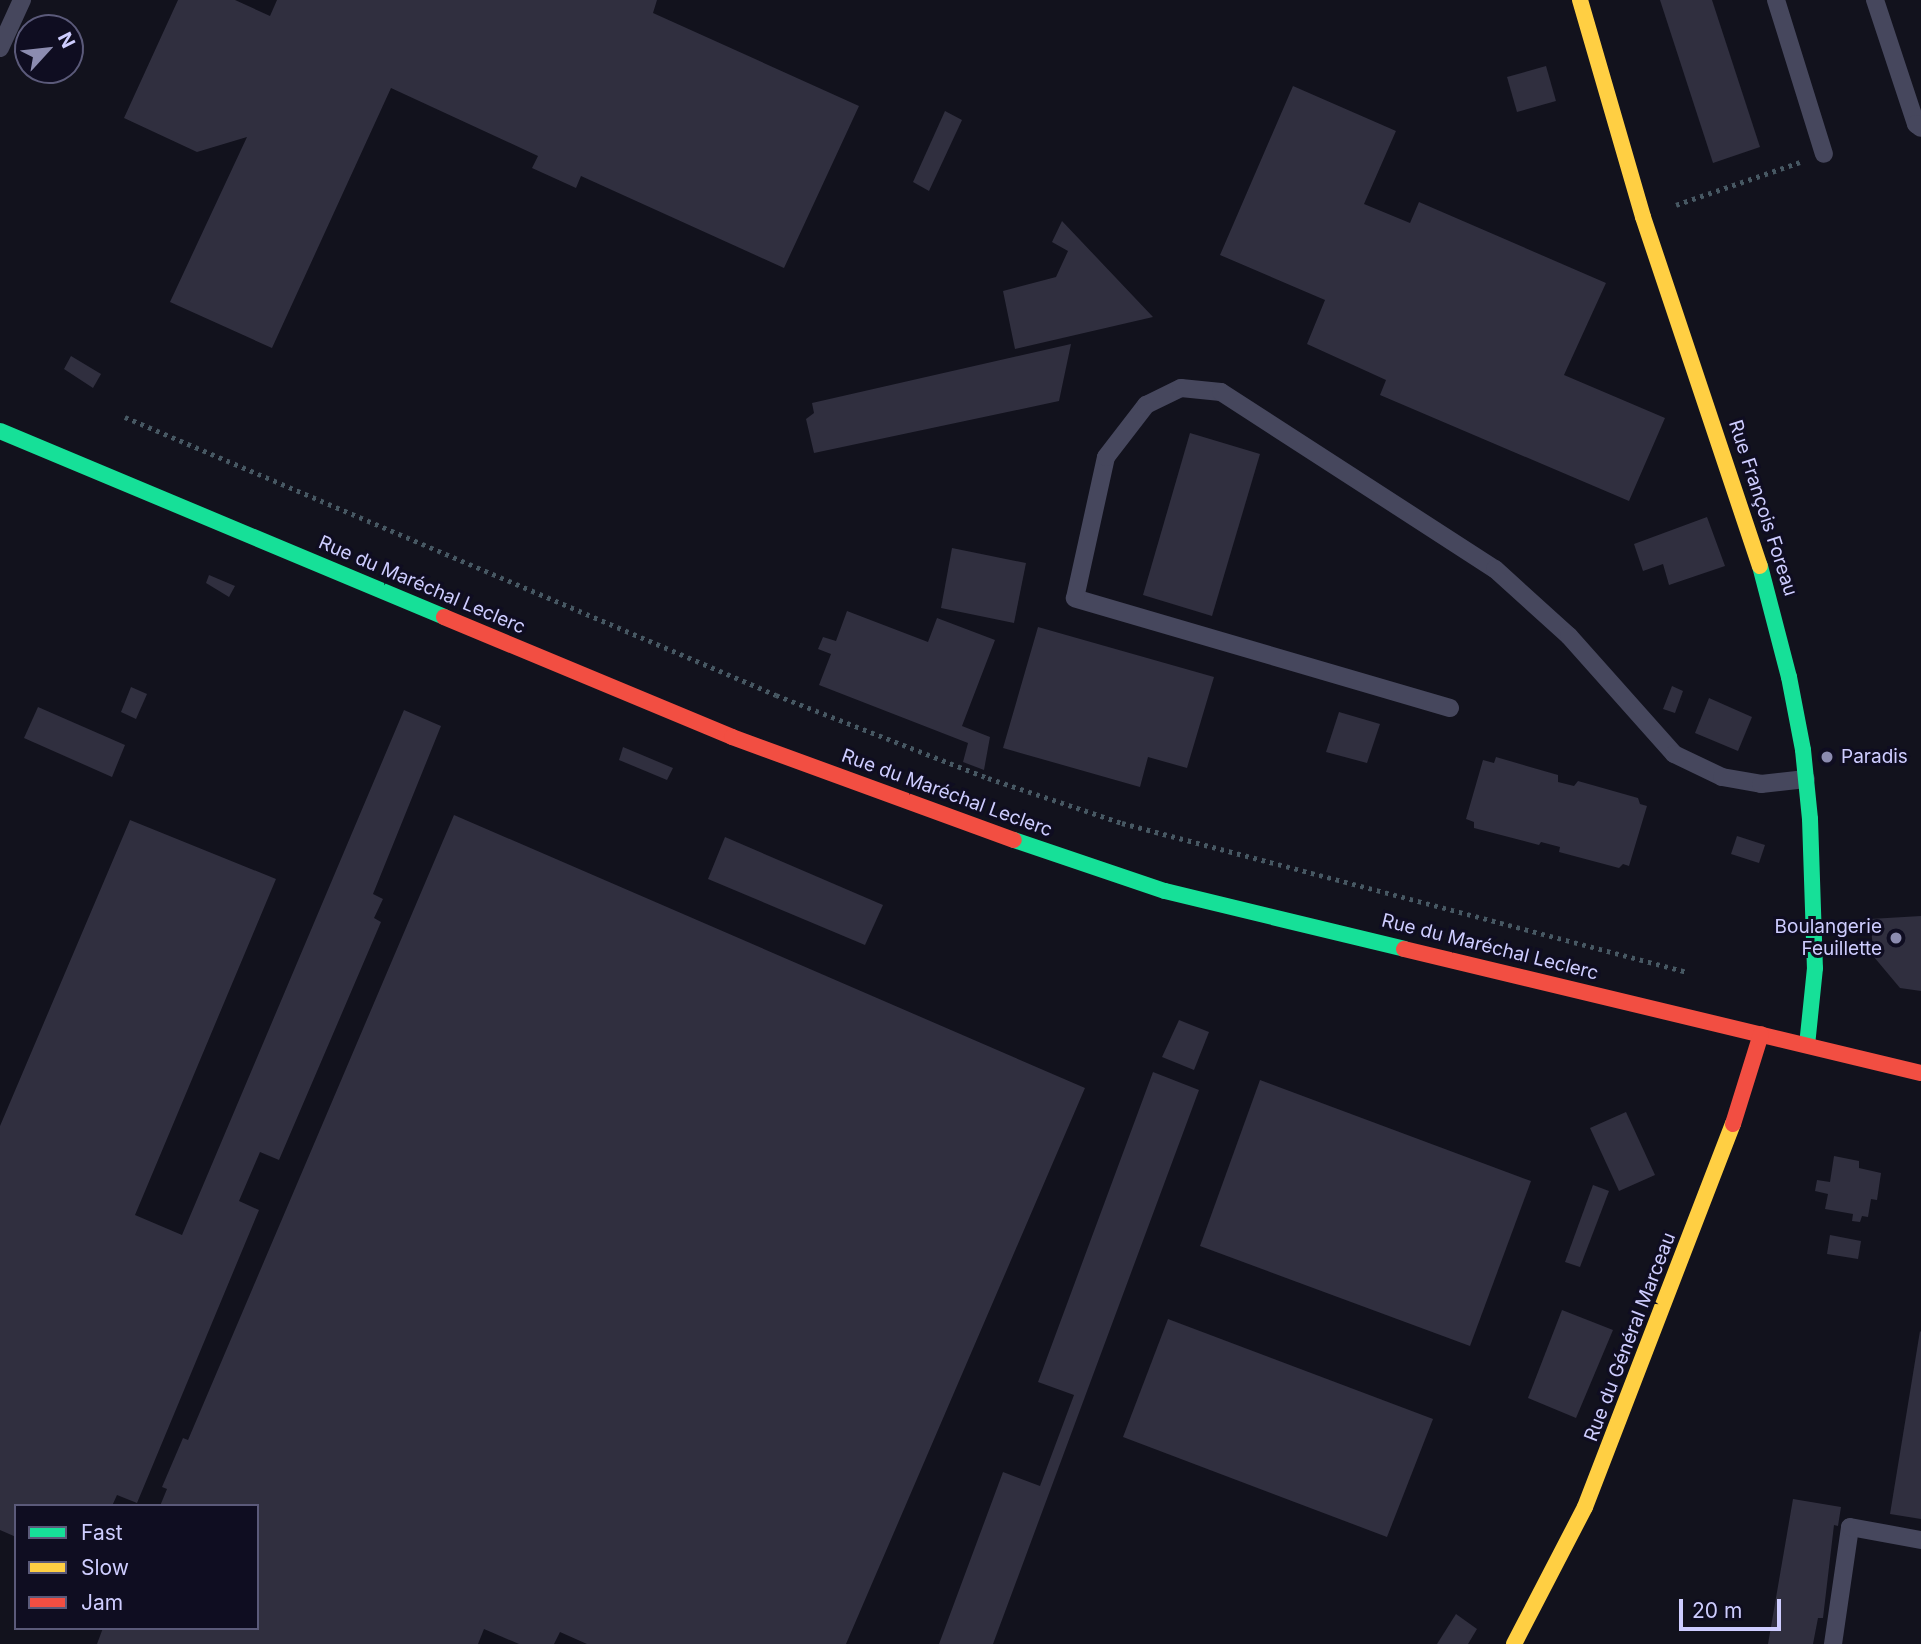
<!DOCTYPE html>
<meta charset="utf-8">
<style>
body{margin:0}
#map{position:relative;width:1921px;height:1644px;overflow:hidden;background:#12121d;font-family:Inter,sans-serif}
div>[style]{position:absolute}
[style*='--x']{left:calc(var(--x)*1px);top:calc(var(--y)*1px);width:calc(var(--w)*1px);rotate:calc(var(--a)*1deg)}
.building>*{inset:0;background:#302f3f}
.path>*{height:4.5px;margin-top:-2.25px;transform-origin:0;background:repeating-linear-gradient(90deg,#475863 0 3.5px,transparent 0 8.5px)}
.lane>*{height:18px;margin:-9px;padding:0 9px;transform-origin:9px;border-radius:9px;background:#46475d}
.fast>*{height:16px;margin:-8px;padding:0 8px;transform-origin:8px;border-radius:8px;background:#16e098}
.slow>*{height:16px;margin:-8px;padding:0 8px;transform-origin:8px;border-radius:8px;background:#ffcf43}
.jam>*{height:16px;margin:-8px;padding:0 8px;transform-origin:8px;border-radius:8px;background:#f24e42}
.dots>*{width:19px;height:19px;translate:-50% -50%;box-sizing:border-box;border:4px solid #0f0d21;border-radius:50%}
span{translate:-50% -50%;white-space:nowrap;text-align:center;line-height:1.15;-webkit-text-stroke:6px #0f0d21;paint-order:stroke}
.street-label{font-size:19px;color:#cecdff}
.poi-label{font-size:19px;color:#cecdff}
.left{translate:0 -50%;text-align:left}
.right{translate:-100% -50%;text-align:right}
.legend{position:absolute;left:14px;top:1504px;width:245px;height:126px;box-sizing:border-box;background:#0f0d21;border:2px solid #5b5a7a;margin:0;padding:9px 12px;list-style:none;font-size:21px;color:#cecdff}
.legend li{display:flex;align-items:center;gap:14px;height:35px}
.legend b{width:35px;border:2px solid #5b5a7a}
.north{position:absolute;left:14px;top:14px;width:70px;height:70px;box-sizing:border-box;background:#0f0d21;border:2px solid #5b5a7a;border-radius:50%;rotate:63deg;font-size:19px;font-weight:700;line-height:28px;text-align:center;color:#cecdff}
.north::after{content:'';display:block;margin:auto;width:24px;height:32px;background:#8c8cb0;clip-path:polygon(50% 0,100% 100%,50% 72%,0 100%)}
.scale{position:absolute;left:1679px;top:1599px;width:102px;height:32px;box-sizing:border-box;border:4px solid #cecdff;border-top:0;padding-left:9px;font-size:21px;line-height:24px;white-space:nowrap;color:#cecdff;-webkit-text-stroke:5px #0f0d21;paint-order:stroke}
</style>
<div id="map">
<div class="building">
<i style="clip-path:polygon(178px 0,235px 0,270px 16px,277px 0,657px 0,653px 13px,859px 106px,784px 268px,581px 176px,576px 188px,532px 168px,538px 156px,391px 88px,272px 348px,170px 302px,247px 137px,197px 152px,124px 118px)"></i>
<i style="clip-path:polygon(1660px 0,1712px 0,1760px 147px,1713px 163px)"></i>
<i style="clip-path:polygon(1546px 66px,1556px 101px,1517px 112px,1507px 77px)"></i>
<i style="clip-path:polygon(1293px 86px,1396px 131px,1364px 204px,1410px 223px,1419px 202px,1606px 283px,1564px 375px,1665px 418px,1629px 501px,1380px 395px,1386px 380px,1307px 344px,1325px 300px,1220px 255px)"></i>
<i style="clip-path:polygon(945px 111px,962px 120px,929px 191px,913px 182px)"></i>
<i style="clip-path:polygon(1062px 221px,1153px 317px,1015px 349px,1003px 291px,1056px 277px,1068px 251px,1052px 242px)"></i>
<i style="clip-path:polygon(1071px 344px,1059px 401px,814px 453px,806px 419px,814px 413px,812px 403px)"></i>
<i style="clip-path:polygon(71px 356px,101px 374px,93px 388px,64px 369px)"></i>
<i style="clip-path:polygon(1190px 433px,1260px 454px,1212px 616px,1143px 595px)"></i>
<i style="clip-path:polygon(1707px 517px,1725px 566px,1669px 585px,1663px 564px,1643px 571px,1634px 544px)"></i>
<i style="clip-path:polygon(952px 548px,1026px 563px,1014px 623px,941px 608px)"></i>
<i style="clip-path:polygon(209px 575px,235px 586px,229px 597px,206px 583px)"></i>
<i style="clip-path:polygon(847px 611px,928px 642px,937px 618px,995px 640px,962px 726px,990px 737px,984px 770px,963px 762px,968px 743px,819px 685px,831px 654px,818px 649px,823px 637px,836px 641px)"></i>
<i style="clip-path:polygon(1038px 627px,1214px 677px,1187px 768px,1148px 757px,1140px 787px,1003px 748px)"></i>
<i style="clip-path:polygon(1672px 686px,1683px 691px,1675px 713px,1663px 709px)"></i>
<i style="clip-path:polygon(131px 687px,147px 694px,136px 719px,121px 712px)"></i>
<i style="clip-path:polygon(1709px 698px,1752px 717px,1738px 751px,1695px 733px)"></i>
<i style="clip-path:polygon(38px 707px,125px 745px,112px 777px,24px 738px)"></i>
<i style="clip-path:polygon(404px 710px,441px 726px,373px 894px,383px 899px,374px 918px,381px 922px,279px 1160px,260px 1152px,239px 1201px,259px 1210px,137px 1503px,117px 1495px,112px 1506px,16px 1506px,16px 1537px,0 1530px,0 1126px,130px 820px,276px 879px,135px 1215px,182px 1235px)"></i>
<i style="clip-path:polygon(1339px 712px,1380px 724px,1367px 763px,1326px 752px)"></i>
<i style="clip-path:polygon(623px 747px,673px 768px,667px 780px,619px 760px)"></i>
<i style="clip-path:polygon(1496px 757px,1558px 775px,1558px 782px,1574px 786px,1578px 781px,1638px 798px,1640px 804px,1647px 806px,1629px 866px,1623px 864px,1619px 868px,1559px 852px,1560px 847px,1541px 842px,1539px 845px,1474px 828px,1474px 822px,1466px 819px,1483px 760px,1494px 763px)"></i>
<i style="clip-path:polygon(454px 815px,1085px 1088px,846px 1644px,587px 1644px,560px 1632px,554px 1644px,519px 1644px,484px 1629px,478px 1644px,97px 1644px,103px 1628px,257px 1628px,257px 1506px,160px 1506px,167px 1489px,162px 1487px,183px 1438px,188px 1440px)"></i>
<i style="clip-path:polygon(1737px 836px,1765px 845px,1759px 863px,1731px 854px)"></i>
<i style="clip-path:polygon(725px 837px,883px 905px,865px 945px,708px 879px)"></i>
<i style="clip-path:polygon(1921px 916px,1921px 991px,1900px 988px,1874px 957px,1870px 919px)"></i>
<i style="clip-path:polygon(1179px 1020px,1209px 1032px,1194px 1070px,1162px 1057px)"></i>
<i style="clip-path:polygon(1153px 1072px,1199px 1090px,993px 1644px,939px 1644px,1003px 1472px,1040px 1486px,1074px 1395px,1038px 1382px)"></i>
<i style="clip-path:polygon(1260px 1080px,1531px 1181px,1470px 1346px,1200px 1246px)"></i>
<i style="clip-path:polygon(1626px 1112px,1655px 1175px,1619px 1191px,1590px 1128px)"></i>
<i style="clip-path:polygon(1834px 1156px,1859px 1161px,1859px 1168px,1881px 1173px,1877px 1200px,1871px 1199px,1868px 1217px,1862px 1216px,1860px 1222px,1852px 1221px,1853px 1214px,1825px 1209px,1828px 1194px,1815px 1191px,1817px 1180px,1830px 1182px)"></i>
<i style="clip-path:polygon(1593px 1185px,1609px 1191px,1580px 1267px,1565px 1262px)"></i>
<i style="clip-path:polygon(1830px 1235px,1861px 1241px,1858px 1259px,1827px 1254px)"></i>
<i style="clip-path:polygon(1562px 1310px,1613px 1330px,1576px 1418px,1528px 1398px)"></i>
<i style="clip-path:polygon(1168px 1319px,1433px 1419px,1387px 1537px,1123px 1437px)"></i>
<i style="clip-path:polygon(1920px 1331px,1921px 1332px,1921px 1519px,1890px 1514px)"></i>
<i style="clip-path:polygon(1793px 1499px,1841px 1507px,1838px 1526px,1834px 1525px,1823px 1618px,1818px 1618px,1813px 1644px,1768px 1644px)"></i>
<i style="clip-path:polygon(1456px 1614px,1477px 1629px,1468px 1644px,1437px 1644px)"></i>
</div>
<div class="path">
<i style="--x:1676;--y:205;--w:131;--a:-19.1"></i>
<i style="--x:125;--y:417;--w:708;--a:23.12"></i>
<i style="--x:776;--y:695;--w:228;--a:21.4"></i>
<i style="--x:988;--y:778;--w:141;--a:18.6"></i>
<i style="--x:1122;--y:823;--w:584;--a:14.77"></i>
</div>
<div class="lane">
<i style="--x:1776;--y:0;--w:161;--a:72.7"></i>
<i style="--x:1875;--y:0;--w:131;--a:71.7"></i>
<i style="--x:1916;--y:124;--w:6;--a:39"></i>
<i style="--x:0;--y:48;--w:53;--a:-65.4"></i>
<i style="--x:1450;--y:708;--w:391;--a:-163.7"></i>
<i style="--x:1075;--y:598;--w:144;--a:-77.6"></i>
<i style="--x:1106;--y:457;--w:66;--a:-52.4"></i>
<i style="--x:1146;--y:405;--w:39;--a:-26"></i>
<i style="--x:1181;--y:388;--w:40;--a:5.7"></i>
<i style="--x:1221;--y:392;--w:326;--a:32.9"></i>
<i style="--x:1495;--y:569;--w:100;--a:42.2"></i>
<i style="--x:1569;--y:636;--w:158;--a:48.3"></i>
<i style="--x:1674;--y:754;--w:53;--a:25.6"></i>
<i style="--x:1722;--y:777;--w:40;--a:10"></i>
<i style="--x:1761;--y:784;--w:45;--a:-6.3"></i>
<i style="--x:1833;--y:1644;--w:118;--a:-81.7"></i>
<i style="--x:1850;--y:1527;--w:72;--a:10.4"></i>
</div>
<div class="fast">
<i style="--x:0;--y:431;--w:481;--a:22.7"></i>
<i style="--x:1760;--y:566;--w:115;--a:75.4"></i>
<i style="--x:1789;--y:677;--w:74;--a:79.1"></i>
<i style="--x:1803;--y:750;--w:69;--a:84.2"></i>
<i style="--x:1810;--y:819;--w:149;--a:88.1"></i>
<i style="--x:1815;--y:968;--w:77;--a:95.9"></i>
<i style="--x:1014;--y:840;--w:159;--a:18.7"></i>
<i style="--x:1165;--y:891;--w:246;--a:13.6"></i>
</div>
<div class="slow">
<i style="--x:1580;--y:0;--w:226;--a:73.8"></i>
<i style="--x:1643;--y:217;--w:368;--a:71.5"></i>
<i style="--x:1514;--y:1644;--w:154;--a:-62.6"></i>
<i style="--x:1585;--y:1507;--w:411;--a:-68.9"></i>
</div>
<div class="jam">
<i style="--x:444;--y:617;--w:312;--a:22.6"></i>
<i style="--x:732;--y:737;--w:300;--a:20.1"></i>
<i style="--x:1404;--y:949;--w:532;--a:13.49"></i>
<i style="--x:1733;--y:1124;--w:94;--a:-72.7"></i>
</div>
<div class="dots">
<i style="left:1827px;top:757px;background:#8c8cb0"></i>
<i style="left:1896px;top:938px;background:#8c8cb0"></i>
</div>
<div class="street-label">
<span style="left:1763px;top:508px;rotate:72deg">Rue François Foreau</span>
<span style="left:422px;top:585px;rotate:23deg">Rue du Maréchal Leclerc</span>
<span style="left:947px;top:793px;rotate:20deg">Rue du Maréchal Leclerc</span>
<span style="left:1490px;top:947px;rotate:14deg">Rue du Maréchal Leclerc</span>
<span style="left:1630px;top:1337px;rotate:-69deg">Rue du Général Marceau</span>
</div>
<div class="poi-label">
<span class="left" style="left:1841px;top:757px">Paradis</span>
<span class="right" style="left:1882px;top:938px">Boulangerie<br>Feuillette</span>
</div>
<ul class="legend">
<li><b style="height:9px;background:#16e098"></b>Fast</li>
<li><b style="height:9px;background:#ffcf43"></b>Slow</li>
<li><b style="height:9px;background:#f24e42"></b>Jam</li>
</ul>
<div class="north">N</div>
<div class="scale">20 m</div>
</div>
